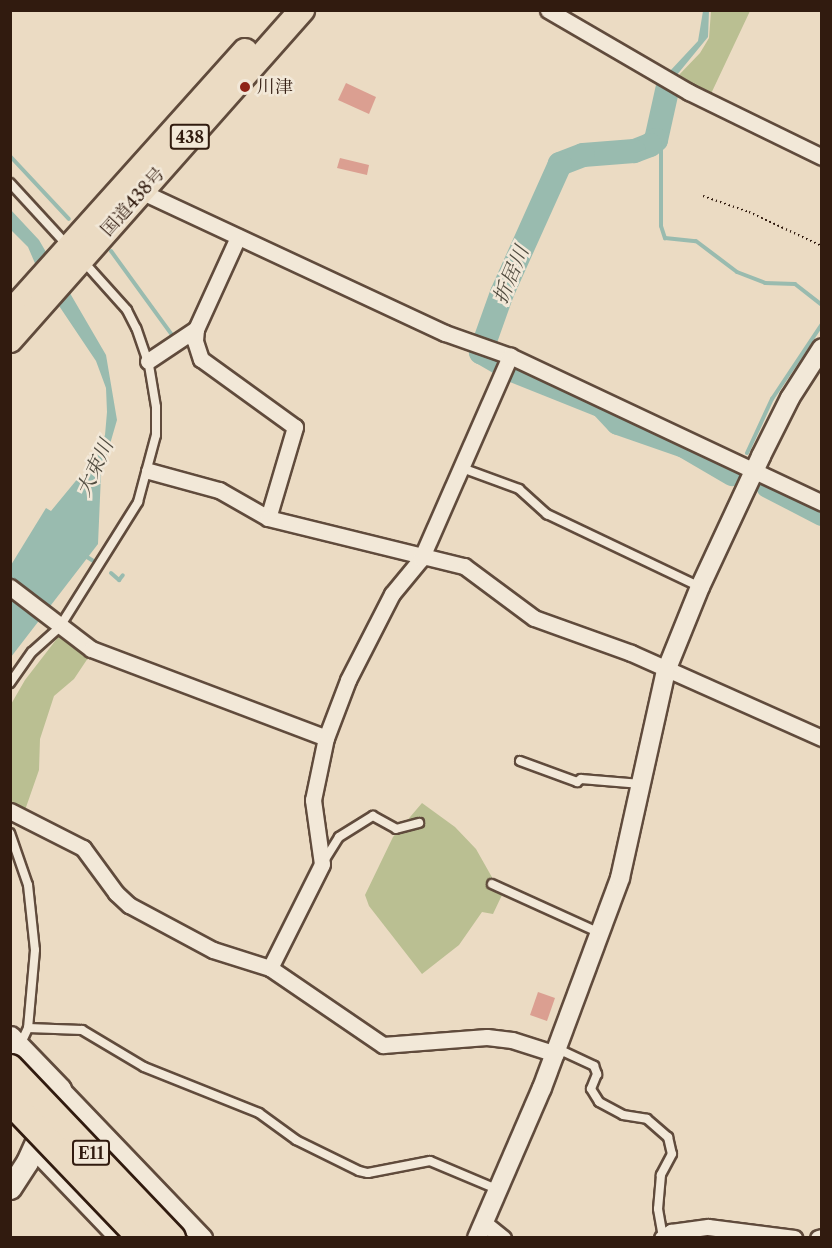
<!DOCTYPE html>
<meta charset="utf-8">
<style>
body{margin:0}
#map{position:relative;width:832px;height:1248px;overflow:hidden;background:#ebdbc3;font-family:"Libre Caslon Text","Noto Serif JP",serif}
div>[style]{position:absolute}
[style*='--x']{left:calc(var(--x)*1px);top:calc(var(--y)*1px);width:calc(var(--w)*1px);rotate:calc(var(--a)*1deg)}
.green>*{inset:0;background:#babf92}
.water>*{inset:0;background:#99bbaf}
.stream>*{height:4px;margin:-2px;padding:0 2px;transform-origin:2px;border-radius:2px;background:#99bbaf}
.river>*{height:24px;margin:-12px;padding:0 12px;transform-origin:12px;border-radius:12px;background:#99bbaf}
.building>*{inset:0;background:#db9f91}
.path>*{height:2px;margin-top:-1px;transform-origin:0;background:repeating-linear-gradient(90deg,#311b0f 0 1.5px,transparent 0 4.5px)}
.roads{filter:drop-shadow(2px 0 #604b3c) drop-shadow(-2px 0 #604b3c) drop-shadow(0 2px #604b3c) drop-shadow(0 -2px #604b3c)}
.service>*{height:8px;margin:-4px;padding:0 4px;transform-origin:4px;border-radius:4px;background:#f2e8d8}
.minor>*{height:15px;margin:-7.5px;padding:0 7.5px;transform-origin:7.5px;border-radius:7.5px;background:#f2e8d8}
.tertiary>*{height:18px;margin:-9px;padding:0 9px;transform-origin:9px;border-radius:9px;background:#f2e8d8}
.secondary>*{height:21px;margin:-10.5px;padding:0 10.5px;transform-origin:10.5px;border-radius:10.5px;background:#f2e8d8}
.trunk>*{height:24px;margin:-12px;padding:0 12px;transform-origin:12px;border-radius:12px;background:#ebdbc3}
.bridges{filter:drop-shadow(2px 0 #311b0f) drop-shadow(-2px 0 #311b0f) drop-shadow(0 2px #311b0f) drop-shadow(0 -2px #311b0f)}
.motorway-bridge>*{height:26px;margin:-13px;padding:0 13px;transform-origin:13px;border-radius:13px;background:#ebdbc3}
.dots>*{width:16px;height:16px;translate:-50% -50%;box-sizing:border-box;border:3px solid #f2e8d8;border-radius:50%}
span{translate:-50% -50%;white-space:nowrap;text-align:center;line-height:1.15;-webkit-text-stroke:5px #f2e8d8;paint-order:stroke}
.shield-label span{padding:2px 4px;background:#f2e8d8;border:2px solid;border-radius:4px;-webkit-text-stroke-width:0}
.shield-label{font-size:16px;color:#311b0f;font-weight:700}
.poi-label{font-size:18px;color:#311b0f}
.left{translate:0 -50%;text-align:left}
.street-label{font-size:18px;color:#311b0f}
.water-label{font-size:20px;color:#504b3f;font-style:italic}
.frame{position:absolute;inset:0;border:12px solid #311b0f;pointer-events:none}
</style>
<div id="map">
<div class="green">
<i style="clip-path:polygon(711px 11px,750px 11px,709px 98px,677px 77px,700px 53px,709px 38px)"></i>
<i style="clip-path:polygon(59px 636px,88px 658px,74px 679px,54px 696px,40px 739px,39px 770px,24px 813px,11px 805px,10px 706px,25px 680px)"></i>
<i style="clip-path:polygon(422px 803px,455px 827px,476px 849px,502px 895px,493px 914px,482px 912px,459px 945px,422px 974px,369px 906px,365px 895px,393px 837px)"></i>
</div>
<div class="water">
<i style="clip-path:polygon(703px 11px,709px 11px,708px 37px,676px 76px,660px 117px,664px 85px,670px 71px,698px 41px)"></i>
<i style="clip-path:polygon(10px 209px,39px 240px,106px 355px,117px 420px,101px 475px,98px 544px,11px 657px,11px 565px,46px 508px,51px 511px,79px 477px,85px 479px,105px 435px,107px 412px,106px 388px,96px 361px,43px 282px,28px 247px,11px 230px)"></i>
</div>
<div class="stream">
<i style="--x:656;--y:140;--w:11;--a:63"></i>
<i style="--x:661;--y:150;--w:76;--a:90"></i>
<i style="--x:661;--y:226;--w:13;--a:72"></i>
<i style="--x:665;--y:238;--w:31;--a:6"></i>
<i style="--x:696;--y:241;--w:51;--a:37.1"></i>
<i style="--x:737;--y:272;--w:30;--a:21"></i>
<i style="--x:765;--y:283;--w:30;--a:2"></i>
<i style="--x:795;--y:284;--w:34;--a:38"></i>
<i style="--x:10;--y:156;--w:86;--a:46.9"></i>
<i style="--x:111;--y:251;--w:104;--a:54"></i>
<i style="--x:747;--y:453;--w:60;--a:-65.2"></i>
<i style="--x:772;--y:399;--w:90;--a:-56.3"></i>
<i style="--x:87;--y:557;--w:9;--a:32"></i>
<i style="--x:111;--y:573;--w:11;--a:41"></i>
<i style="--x:119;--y:580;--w:6;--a:-51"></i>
</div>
<div class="river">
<i style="--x:668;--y:86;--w:55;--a:102.5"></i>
<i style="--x:656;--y:140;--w:8;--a:140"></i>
<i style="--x:650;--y:145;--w:17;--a:159"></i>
<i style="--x:634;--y:151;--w:51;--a:175.5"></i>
<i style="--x:583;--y:155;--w:25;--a:159"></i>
<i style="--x:560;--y:164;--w:141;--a:114.2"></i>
<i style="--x:502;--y:293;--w:63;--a:109.6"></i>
<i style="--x:481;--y:352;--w:34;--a:30"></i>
<i style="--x:510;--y:369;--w:99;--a:21.9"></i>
<i style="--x:602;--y:406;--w:23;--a:47"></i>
<i style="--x:618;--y:423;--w:70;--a:19.2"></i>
<i style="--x:684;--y:446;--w:56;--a:30.3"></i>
<i style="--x:768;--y:486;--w:61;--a:27.4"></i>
</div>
<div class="building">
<i style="clip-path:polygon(346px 83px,376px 97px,369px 114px,338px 100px)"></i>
<i style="clip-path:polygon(340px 158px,369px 165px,367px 175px,337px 168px)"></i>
<i style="clip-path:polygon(538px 992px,555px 998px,547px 1021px,530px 1015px)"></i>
</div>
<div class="path">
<i style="--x:703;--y:196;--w:49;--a:19.2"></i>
<i style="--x:749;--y:212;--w:81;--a:25"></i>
</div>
<div class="roads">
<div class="service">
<i style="--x:10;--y:183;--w:83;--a:47.4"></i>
<i style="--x:462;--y:468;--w:61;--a:20.2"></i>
<i style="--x:519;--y:489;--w:38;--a:42"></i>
<i style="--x:547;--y:514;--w:170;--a:25.5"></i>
<i style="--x:10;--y:683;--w:38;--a:-55"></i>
<i style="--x:32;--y:652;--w:36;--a:-42"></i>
<i style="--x:59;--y:628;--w:149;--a:-57.9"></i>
<i style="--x:138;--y:502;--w:69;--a:-75"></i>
<i style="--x:156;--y:435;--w:28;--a:-90"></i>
<i style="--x:156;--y:407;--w:43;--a:-99.5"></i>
<i style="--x:149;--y:365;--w:39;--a:-109"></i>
<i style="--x:136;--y:328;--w:20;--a:-117"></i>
<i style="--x:127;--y:310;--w:64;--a:-131.9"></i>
<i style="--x:520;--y:761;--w:61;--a:20.2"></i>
<i style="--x:577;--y:782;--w:5;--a:-37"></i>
<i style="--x:581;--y:779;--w:60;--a:4.8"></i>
<i style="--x:10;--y:833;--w:55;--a:70.9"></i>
<i style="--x:28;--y:885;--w:65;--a:83.9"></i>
<i style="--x:35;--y:950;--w:78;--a:95.1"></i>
<i style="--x:28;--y:1028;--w:19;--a:115"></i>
<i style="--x:324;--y:861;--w:28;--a:-58"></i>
<i style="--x:339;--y:837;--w:40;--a:-32"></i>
<i style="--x:373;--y:816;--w:26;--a:29"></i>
<i style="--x:396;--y:829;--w:24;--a:-15"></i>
<i style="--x:492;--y:884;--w:119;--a:24.4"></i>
<i style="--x:28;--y:1028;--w:54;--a:2.1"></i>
<i style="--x:82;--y:1030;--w:72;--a:30.8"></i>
<i style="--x:144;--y:1067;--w:124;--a:21.8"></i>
<i style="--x:259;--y:1113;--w:46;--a:36.1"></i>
<i style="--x:296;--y:1140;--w:70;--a:26.2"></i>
<i style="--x:359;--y:1171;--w:9;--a:13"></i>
<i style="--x:368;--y:1173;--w:63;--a:-11"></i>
<i style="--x:430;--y:1161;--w:75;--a:22.8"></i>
<i style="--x:558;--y:1049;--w:40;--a:25"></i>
<i style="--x:594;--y:1066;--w:9;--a:69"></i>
<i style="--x:597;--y:1074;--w:16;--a:112"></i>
<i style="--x:591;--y:1089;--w:15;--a:58"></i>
<i style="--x:599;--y:1102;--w:27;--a:28"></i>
<i style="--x:623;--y:1115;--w:24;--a:9"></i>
<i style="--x:647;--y:1119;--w:28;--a:41"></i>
<i style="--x:668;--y:1137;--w:17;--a:77"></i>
<i style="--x:672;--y:1154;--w:24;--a:118"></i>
<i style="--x:661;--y:1175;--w:34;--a:95"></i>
<i style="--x:658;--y:1209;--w:28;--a:80"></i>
</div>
<div class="minor">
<i style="--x:548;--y:10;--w:163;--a:30.2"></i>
<i style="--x:689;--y:92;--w:148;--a:26"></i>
<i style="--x:136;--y:189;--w:341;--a:25"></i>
<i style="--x:445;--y:333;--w:69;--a:19.5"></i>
<i style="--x:510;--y:356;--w:345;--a:25.2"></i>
<i style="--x:238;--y:237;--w:101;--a:114.5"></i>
<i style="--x:196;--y:329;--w:12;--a:95"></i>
<i style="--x:195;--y:341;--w:19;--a:72"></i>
<i style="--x:201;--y:359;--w:116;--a:35.9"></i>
<i style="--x:295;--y:427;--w:95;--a:106.5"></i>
<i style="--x:148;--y:361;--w:58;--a:-33.7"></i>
<i style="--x:149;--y:471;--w:73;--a:15.2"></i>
<i style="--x:219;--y:490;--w:56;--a:29.7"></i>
<i style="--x:268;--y:518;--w:202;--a:13.8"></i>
<i style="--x:464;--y:566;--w:87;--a:36.6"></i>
<i style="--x:534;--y:618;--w:103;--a:19.8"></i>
<i style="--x:631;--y:653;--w:209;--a:24"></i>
<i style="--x:10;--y:587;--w:102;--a:37.4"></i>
<i style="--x:91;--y:649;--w:251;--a:20.7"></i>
<i style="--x:10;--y:811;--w:82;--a:26.9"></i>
<i style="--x:83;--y:848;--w:56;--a:53.7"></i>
<i style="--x:116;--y:893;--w:18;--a:43"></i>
<i style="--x:129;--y:905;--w:95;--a:28.2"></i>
<i style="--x:213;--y:950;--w:60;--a:17.5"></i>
<i style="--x:270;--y:968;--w:137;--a:34.3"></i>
<i style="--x:383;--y:1045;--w:104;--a:-4.4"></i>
<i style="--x:487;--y:1037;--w:25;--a:7"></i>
<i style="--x:512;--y:1040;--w:46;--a:17.7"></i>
<i style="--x:270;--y:968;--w:116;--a:-63.4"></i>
<i style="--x:322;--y:864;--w:65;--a:-98"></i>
<i style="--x:313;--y:800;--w:63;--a:-78.2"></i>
<i style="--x:326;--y:738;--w:62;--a:-69.2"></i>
<i style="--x:348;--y:680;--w:97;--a:-62.9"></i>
<i style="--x:392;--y:594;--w:45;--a:-50.4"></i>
<i style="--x:421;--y:559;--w:222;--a:-66.3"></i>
<i style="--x:32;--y:1149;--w:123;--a:46.3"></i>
<i style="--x:483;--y:1222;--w:26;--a:39"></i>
<i style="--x:662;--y:1238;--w:11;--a:-34"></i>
<i style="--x:671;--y:1232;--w:37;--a:-8"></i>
<i style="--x:708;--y:1227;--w:87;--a:7.3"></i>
<i style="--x:818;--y:1238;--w:4;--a:-14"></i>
</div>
<div class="tertiary">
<i style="--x:60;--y:1089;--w:207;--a:46.2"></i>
<i style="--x:477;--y:1238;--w:163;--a:-66.6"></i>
<i style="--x:542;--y:1088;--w:224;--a:-69.6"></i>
<i style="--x:620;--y:878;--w:212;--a:-77.5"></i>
<i style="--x:666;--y:671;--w:91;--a:-68"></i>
<i style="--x:700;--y:587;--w:145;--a:-65"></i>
<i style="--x:761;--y:456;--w:65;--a:-63.4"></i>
<i style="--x:790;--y:398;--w:59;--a:-57.4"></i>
</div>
<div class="secondary">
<i style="--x:10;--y:1037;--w:72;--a:46.1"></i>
<i style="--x:60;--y:1089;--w:80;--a:114.3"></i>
<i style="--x:27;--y:1162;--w:31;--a:123"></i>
</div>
<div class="trunk">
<i style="--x:10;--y:313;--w:352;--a:-48.1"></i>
<i style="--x:10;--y:340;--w:441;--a:-48.5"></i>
</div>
</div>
<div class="bridges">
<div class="motorway-bridge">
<i style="--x:10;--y:1068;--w:235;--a:46.4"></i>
<i style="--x:10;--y:1101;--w:190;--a:46.3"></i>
</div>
</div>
<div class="dots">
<i style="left:245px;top:87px;background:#8f2418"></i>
</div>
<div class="shield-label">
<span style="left:190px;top:137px">438</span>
<span style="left:91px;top:1153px">E11</span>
</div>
<div class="poi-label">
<span class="left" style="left:257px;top:87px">川津</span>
</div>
<div class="street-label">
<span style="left:133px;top:202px;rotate:-48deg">国道438号</span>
</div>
<div class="water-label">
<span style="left:511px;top:275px;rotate:-67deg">折居川</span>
<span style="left:95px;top:468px;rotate:-65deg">大束川</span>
</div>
<div class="frame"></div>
</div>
